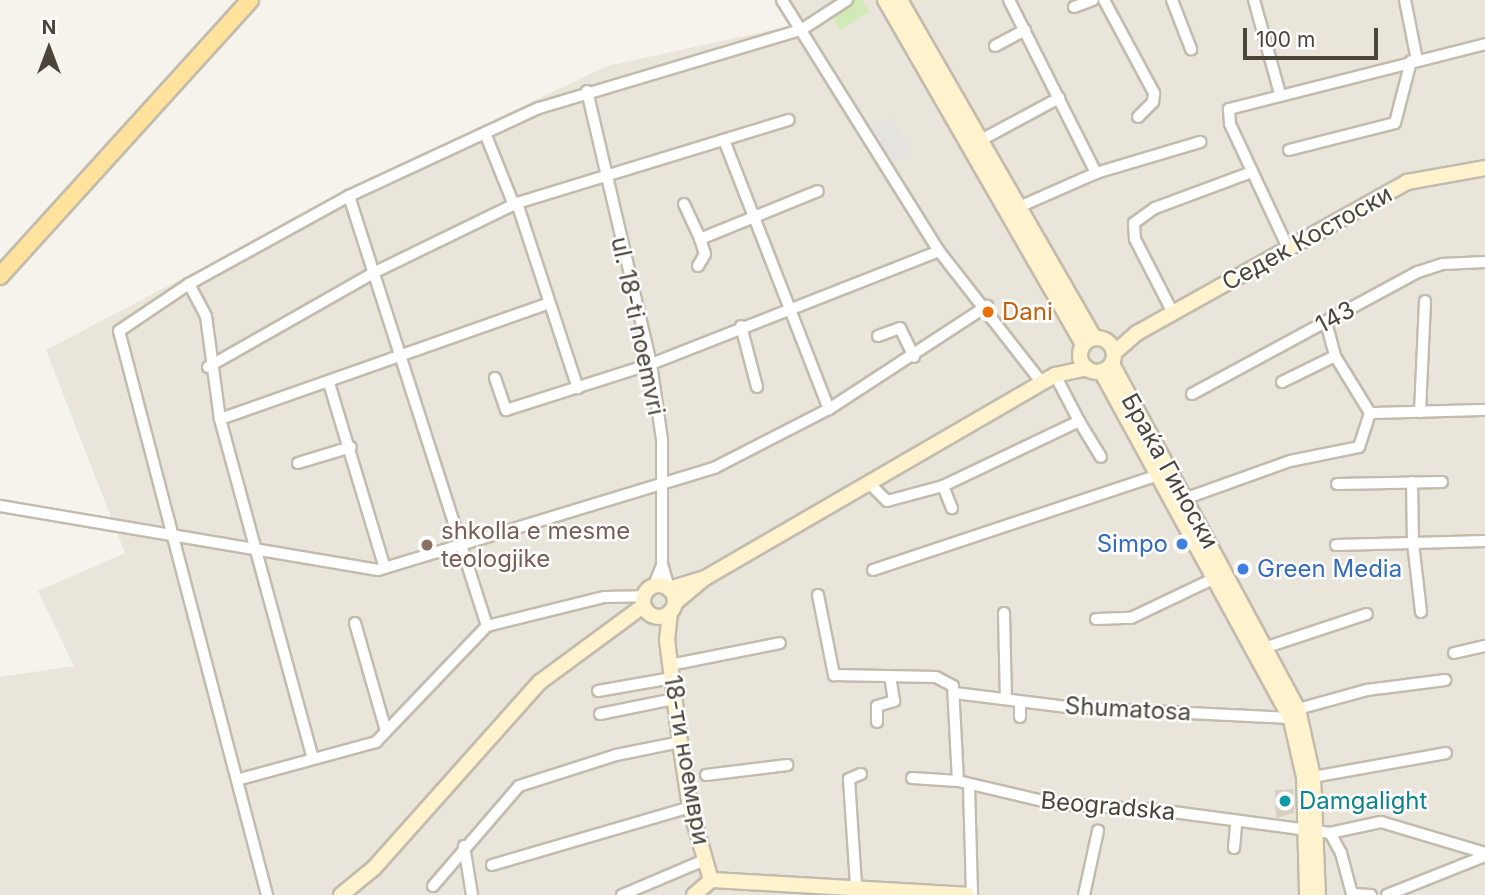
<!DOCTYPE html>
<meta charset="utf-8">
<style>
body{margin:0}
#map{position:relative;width:1485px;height:895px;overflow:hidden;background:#f6f3ec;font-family:Inter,sans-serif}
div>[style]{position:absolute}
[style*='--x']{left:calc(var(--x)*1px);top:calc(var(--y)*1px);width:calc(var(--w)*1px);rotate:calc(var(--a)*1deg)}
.residential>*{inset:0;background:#eae5da}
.green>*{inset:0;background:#d2eab5}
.parking>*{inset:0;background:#e5e3e0}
.building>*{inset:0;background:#d8cfc1}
.roads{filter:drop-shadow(2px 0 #c2bbae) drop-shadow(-2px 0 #c2bbae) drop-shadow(0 2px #c2bbae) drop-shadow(0 -2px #c2bbae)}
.street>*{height:10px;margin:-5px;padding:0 5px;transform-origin:5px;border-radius:5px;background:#fff}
.secondary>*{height:14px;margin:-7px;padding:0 7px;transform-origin:7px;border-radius:7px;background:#fff3cd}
.secondary>.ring{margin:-7px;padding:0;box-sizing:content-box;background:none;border:14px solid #fff3cd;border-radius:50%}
.primary>*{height:16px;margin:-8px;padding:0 8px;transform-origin:8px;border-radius:8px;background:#ffe39c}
.dots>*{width:19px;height:19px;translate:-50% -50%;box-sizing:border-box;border:4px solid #fff;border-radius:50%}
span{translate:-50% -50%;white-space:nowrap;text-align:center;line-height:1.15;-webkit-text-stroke:5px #fff;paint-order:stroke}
.street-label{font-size:24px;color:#4b4439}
.food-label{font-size:24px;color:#c56008}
.left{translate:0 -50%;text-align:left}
.education-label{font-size:24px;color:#785e54}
.shop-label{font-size:24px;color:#366cbe}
.right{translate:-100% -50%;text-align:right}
.culture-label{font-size:24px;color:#0d838f}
.north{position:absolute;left:14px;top:14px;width:70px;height:70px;-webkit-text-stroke:5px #fff;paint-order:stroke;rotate:0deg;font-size:19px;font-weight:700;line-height:28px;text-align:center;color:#4b4439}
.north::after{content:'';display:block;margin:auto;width:24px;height:32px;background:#4b4439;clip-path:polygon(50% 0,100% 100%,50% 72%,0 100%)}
.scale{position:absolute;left:1243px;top:28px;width:135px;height:32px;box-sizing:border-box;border:4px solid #4b4439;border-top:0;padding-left:9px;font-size:21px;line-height:24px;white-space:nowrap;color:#4b4439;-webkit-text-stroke:5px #fff;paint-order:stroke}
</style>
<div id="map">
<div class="residential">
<i style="clip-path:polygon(774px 0,1485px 0,1485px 895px,0 895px,0 677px,74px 666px,38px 591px,125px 553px,46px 350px,391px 169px,607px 66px,790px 26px)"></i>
</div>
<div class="green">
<i style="clip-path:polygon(853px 0,862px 0,869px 12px,840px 30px,830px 14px)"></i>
</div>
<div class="parking">
<i style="clip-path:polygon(891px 117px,912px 152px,892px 163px,872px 128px)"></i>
</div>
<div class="building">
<i style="clip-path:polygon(1293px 789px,1294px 813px,1276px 818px,1275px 790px)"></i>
</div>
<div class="roads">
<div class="street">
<i style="--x:782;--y:0;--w:296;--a:58"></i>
<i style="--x:939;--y:251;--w:167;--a:52"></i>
<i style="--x:1009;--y:0;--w:194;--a:63.3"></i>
<i style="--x:1104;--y:0;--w:106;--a:61.7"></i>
<i style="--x:1154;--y:93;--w:9;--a:96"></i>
<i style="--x:1153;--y:102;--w:21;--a:135"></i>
<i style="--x:1172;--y:0;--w:53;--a:68.8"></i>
<i style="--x:1254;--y:0;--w:98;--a:74.5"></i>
<i style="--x:1405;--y:0;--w:61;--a:78.7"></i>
<i style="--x:1074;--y:7;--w:20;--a:-20"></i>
<i style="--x:995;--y:46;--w:34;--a:-28"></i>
<i style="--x:587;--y:91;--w:280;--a:76.8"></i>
<i style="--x:651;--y:364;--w:76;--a:81.7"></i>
<i style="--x:662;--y:439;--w:125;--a:90"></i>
<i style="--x:662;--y:564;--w:26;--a:74"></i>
<i style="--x:485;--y:133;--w:78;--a:68.1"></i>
<i style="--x:724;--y:140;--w:289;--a:68.7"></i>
<i style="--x:981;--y:140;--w:89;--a:-28.3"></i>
<i style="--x:1289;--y:150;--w:109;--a:-14.3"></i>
<i style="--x:1395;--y:123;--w:64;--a:-75.5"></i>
<i style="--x:349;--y:196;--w:452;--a:72.2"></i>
<i style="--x:517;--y:203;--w:195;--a:71.8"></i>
<i style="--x:684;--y:204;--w:38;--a:65"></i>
<i style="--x:1019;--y:207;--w:84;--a:-23.8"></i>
<i style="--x:1096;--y:173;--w:109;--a:-16.6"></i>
<i style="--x:1289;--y:250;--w:139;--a:-115.1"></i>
<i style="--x:1230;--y:124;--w:15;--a:-94"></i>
<i style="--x:1229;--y:109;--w:264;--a:-14.2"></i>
<i style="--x:698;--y:266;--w:14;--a:-60"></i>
<i style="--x:705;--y:254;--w:16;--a:-108"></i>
<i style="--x:700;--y:239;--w:127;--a:-22.1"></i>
<i style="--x:189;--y:284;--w:36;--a:62"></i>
<i style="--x:206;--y:316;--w:104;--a:82.3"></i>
<i style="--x:220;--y:419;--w:352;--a:74.7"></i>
<i style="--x:1173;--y:313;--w:83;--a:-117.2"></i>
<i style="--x:1135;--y:239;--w:16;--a:-94"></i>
<i style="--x:1134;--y:223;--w:26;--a:-36"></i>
<i style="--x:1155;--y:208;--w:103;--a:-20.4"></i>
<i style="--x:1326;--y:322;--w:35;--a:75"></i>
<i style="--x:1335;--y:356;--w:67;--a:58.4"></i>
<i style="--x:1370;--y:413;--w:115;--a:-1.5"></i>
<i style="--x:741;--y:326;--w:63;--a:75.3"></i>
<i style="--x:878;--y:336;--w:23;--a:-20"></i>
<i style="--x:900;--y:328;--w:32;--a:64"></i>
<i style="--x:208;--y:367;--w:192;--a:-29.6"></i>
<i style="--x:375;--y:272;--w:158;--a:-25.9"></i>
<i style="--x:517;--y:203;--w:284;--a:-17"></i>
<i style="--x:1055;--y:375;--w:52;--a:62.4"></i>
<i style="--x:495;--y:378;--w:34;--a:71"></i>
<i style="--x:506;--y:410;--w:152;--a:-17.6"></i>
<i style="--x:651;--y:364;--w:309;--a:-21.4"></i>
<i style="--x:1282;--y:382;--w:59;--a:-26.1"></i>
<i style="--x:329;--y:383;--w:193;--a:73.2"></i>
<i style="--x:1192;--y:394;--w:257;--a:-28.4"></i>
<i style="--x:1418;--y:272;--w:25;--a:-18"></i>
<i style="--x:1442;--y:264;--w:43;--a:-2.7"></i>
<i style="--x:1420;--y:412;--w:111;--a:-87.4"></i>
<i style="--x:220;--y:419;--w:349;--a:-19.4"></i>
<i style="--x:298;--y:463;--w:55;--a:-16.8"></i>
<i style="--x:870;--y:484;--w:24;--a:45"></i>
<i style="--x:887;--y:501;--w:58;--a:-15"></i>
<i style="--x:943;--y:486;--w:151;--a:-25.5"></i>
<i style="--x:1079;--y:421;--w:42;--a:58.6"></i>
<i style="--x:1337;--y:484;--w:105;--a:-1.1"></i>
<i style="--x:943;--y:486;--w:24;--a:68"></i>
<i style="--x:1184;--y:499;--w:113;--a:-19.7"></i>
<i style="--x:1290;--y:461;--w:70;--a:-11.5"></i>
<i style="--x:1359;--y:447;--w:36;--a:-72"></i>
<i style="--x:0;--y:506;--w:383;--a:9.6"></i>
<i style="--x:378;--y:570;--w:353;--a:-16.9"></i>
<i style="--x:716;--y:467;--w:127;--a:-27.2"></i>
<i style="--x:829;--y:409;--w:189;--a:-33.1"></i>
<i style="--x:1336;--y:545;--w:77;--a:-1.5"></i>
<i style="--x:1413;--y:543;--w:61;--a:-90.9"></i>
<i style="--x:873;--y:570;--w:300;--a:-18.4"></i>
<i style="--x:654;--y:585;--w:22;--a:-68"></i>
<i style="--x:818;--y:595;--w:82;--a:78.7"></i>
<i style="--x:834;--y:675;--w:102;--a:1.1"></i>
<i style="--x:936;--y:677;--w:19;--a:28"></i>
<i style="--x:953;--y:686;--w:95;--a:87"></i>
<i style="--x:1421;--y:612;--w:69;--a:-96.6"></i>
<i style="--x:1413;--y:543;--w:72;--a:-1.6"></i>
<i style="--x:1004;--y:613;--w:86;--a:88.7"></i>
<i style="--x:1096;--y:619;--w:35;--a:-2"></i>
<i style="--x:1131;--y:618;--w:93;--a:-25.5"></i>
<i style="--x:355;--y:623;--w:112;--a:74"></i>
<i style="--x:1267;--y:647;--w:105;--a:-18.3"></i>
<i style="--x:1454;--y:653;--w:32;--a:-13"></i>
<i style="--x:670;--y:665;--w:112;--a:-11.3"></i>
<i style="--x:598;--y:691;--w:75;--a:-10"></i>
<i style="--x:955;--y:693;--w:113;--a:7.1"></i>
<i style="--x:1067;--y:707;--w:229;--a:2.8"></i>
<i style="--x:1020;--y:702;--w:15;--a:90"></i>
<i style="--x:1298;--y:709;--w:72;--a:-15.4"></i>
<i style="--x:1367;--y:690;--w:79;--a:-7.3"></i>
<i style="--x:600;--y:714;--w:76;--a:-11.5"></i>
<i style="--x:877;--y:722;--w:16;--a:-90"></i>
<i style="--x:877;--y:706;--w:18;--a:-16"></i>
<i style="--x:894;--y:701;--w:25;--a:-99"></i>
<i style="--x:706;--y:775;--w:82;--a:-7"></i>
<i style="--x:1313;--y:777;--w:135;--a:-10.2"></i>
<i style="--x:912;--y:778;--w:46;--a:3.7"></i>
<i style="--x:958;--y:781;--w:101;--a:13.2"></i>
<i style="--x:1056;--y:804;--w:102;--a:3.4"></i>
<i style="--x:1158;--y:810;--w:174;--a:7.6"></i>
<i style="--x:1330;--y:833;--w:23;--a:61"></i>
<i style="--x:1341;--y:853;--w:42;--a:75"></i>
<i style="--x:1352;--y:894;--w:19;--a:3"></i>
<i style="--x:240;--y:779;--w:141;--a:-15.2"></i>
<i style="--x:376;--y:742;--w:161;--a:-46.3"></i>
<i style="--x:487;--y:626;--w:121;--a:-13.9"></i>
<i style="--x:604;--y:597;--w:39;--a:-1"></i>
<i style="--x:969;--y:786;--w:109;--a:88.4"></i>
<i style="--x:1330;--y:833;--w:52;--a:-12.2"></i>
<i style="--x:1381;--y:822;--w:109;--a:16.6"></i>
<i style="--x:464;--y:846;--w:50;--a:80.7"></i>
<i style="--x:1234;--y:848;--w:24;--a:-85"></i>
<i style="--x:492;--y:865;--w:206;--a:-16.3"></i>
<i style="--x:856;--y:885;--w:106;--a:-93.8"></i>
<i style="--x:849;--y:779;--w:13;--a:-23"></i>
<i style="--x:433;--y:886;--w:132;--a:-49.3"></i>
<i style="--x:519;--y:786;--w:102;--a:-17.7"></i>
<i style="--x:616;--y:755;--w:65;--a:-11.5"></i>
<i style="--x:267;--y:895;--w:583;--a:-104.7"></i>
<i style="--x:119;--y:331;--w:84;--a:-33.9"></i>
<i style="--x:189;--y:284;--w:183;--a:-28.8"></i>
<i style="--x:349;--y:196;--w:209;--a:-24.9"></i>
<i style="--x:539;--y:108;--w:273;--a:-16.6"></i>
<i style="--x:801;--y:30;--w:55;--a:-33.1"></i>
<i style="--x:622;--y:895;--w:90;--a:-22.9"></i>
<i style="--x:1084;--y:895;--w:66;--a:-77.7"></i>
<i style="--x:1387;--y:895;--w:105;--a:-21.7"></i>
</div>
<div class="secondary">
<i style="--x:885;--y:0;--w:398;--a:60.1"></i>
<i style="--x:900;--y:0;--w:390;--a:60.1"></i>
<i class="ring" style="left:1080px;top:338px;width:20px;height:20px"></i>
<i style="--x:1114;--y:353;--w:30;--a:-41"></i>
<i style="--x:1137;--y:333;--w:309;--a:-29.2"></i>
<i style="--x:1407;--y:182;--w:79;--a:-10.2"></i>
<i style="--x:1112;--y:364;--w:392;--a:61.7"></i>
<i style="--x:1298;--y:709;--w:70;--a:77.6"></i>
<i style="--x:1313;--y:777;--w:118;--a:87.6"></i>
<i style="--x:1101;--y:371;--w:397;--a:61.4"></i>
<i style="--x:1291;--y:720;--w:58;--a:77.2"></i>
<i style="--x:1304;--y:777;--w:118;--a:88.5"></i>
<i class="ring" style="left:643px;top:585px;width:18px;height:18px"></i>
<i style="--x:669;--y:589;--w:38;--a:-17"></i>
<i style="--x:675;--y:603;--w:39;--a:-40"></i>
<i style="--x:705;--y:578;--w:405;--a:-30.1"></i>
<i style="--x:1055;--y:375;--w:33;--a:-12"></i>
<i style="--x:670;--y:612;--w:28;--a:96"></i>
<i style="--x:667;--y:640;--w:103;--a:82.7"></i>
<i style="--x:680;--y:742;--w:66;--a:81.3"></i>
<i style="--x:690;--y:807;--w:76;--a:74"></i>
<i style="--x:341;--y:895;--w:43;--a:-39.3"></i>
<i style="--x:374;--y:868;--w:249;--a:-48.3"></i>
<i style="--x:540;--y:682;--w:128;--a:-36.4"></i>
<i style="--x:694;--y:895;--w:23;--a:-41"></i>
<i style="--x:711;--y:880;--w:257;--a:3.3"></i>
</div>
<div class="primary">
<i style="--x:0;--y:276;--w:372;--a:-47.8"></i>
</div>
</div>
<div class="dots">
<i style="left:988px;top:312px;background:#e8710a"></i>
<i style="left:1182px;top:544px;background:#3f7fe0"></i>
<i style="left:427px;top:545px;background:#8d6e63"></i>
<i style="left:1243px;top:569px;background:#3f7fe0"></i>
<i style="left:1285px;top:801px;background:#0f9aa8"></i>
</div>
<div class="street-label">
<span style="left:1307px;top:238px;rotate:-29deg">Седек Костоски</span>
<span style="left:1335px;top:317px;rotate:-28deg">143</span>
<span style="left:638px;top:326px;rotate:78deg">ul. 18-ti noemvri</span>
<span style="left:1170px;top:471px;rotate:61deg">Браќа Гиноски</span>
<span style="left:1128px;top:709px;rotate:3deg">Shumatosa</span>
<span style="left:687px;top:760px;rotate:80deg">18-ти ноември</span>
<span style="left:1108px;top:806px;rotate:5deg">Beogradska</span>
</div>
<div class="food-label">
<span class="left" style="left:1002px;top:312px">Dani</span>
</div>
<div class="education-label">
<span class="left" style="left:441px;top:545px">shkolla e mesme<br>teologjike</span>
</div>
<div class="shop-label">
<span class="right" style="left:1168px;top:544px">Simpo</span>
<span class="left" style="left:1257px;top:569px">Green Media</span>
</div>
<div class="culture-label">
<span class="left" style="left:1299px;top:801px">Damgalight</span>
</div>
<div class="north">N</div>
<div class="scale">100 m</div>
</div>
